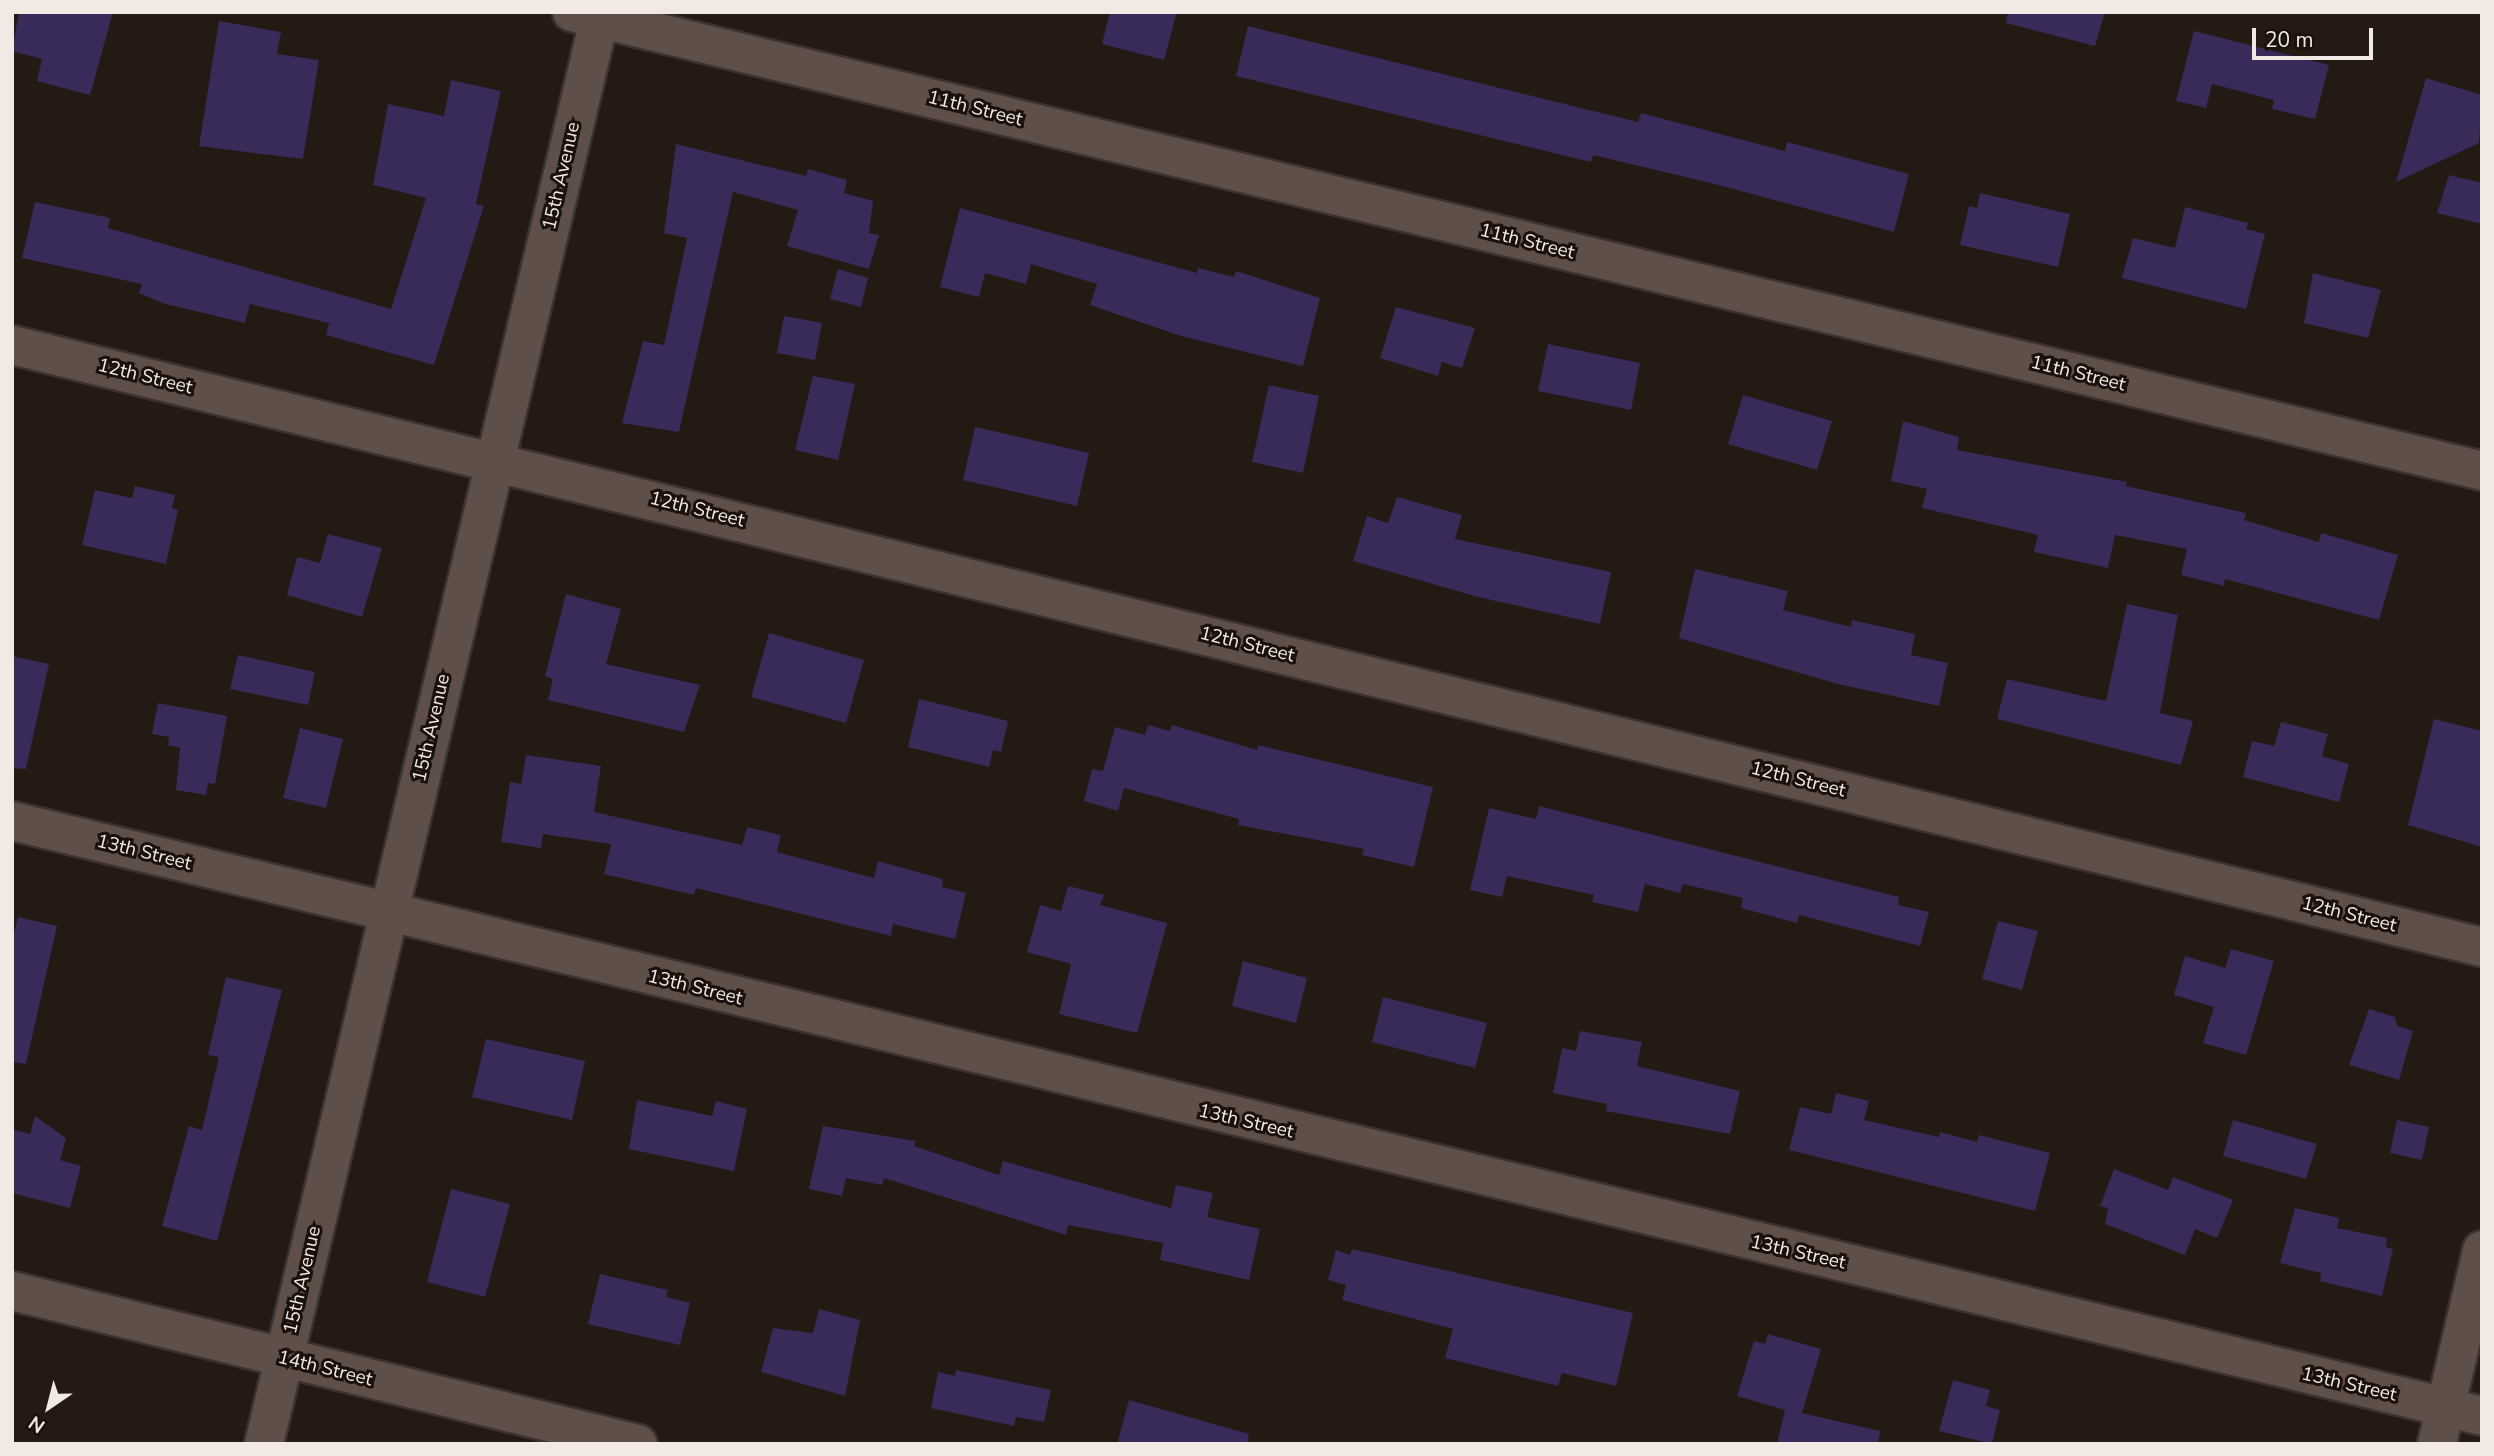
<!DOCTYPE html>
<style>
body{margin:0}
#map{position:relative;width:2494px;height:1456px;overflow:hidden;background:#251913;font-family:"Nunito Sans",sans-serif}
div>[style]{position:absolute}
[style*='--x']{left:calc(var(--x)*1px);top:calc(var(--y)*1px);width:calc(var(--w)*1px);rotate:calc(var(--a)*1deg)}
.building>*{inset:0;background:#382a59}
.roads{filter:drop-shadow(2px 0 #3b322f) drop-shadow(-2px 0 #3b322f) drop-shadow(0 2px #3b322f) drop-shadow(0 -2px #3b322f)}
.minor>*{height:38px;margin:-19px;padding:0 19px;transform-origin:19px;border-radius:19px;background:#5e4f48}
span{translate:-50% -50%;white-space:nowrap;text-align:center;line-height:1.15;-webkit-text-stroke:6px #1b100a;paint-order:stroke}
.street-label{font-size:19px;color:#f2e9e5}
.frame{position:absolute;inset:0;border:14px solid #f2e9e5;pointer-events:none}
.north{position:absolute;left:14px;top:1372px;width:70px;height:70px;-webkit-text-stroke:5px #1b100a;paint-order:stroke;rotate:215deg;font-size:19px;font-weight:700;line-height:28px;text-align:center;color:#f2e9e5}
.north::after{content:'';display:block;margin:auto;width:24px;height:32px;background:#f2e9e5;clip-path:polygon(50% 0,100% 100%,50% 72%,0 100%)}
.scale{position:absolute;left:2252px;top:28px;width:121px;height:32px;box-sizing:border-box;border:4px solid #f2e9e5;border-top:0;padding-left:9px;font-size:21px;line-height:24px;white-space:nowrap;color:#f2e9e5;-webkit-text-stroke:5px #1b100a;paint-order:stroke}
</style>
<div id="map">
<div class="building">
<i style="clip-path:polygon(19px 12px,113px 12px,90px 95px,37px 81px,42px 59px,12px 51px)"></i>
<i style="clip-path:polygon(1110px 12px,1177px 12px,1164px 60px,1102px 44px)"></i>
<i style="clip-path:polygon(2008px 12px,2105px 12px,2095px 46px,2006px 23px)"></i>
<i style="clip-path:polygon(219px 21px,281px 32px,277px 54px,319px 60px,303px 159px,199px 146px)"></i>
<i style="clip-path:polygon(1248px 26px,1638px 122px,1641px 113px,1785px 151px,1787px 142px,1909px 174px,1894px 232px,1715px 184px,1593px 155px,1591px 162px,1236px 76px)"></i>
<i style="clip-path:polygon(2194px 31px,2329px 65px,2315px 119px,2272px 109px,2274px 100px,2212px 84px,2206px 108px,2176px 101px)"></i>
<i style="clip-path:polygon(2426px 78px,2482px 95px,2479px 143px,2396px 182px)"></i>
<i style="clip-path:polygon(451px 80px,501px 91px,476px 204px,484px 206px,434px 365px,326px 335px,329px 323px,250px 304px,245px 323px,162px 303px,139px 293px,142px 284px,22px 258px,35px 202px,110px 218px,108px 228px,391px 309px,426px 198px,373px 185px,388px 104px,444px 116px)"></i>
<i style="clip-path:polygon(676px 144px,806px 176px,808px 169px,847px 180px,844px 193px,873px 201px,869px 233px,879px 235px,869px 269px,787px 246px,798px 210px,733px 192px,679px 432px,622px 423px,643px 341px,664px 345px,687px 238px,664px 233px)"></i>
<i style="clip-path:polygon(2449px 175px,2482px 183px,2482px 224px,2437px 213px)"></i>
<i style="clip-path:polygon(1980px 193px,2070px 214px,2058px 267px,1960px 245px,1969px 206px,1977px 208px)"></i>
<i style="clip-path:polygon(2185px 207px,2248px 223px,2246px 229px,2265px 234px,2246px 309px,2122px 278px,2133px 238px,2175px 248px)"></i>
<i style="clip-path:polygon(960px 208px,1197px 273px,1198px 268px,1234px 277px,1236px 271px,1320px 298px,1303px 366px,1181px 336px,1090px 305px,1097px 284px,1031px 264px,1026px 284px,985px 273px,979px 297px,940px 287px)"></i>
<i style="clip-path:polygon(838px 269px,868px 278px,861px 307px,830px 299px)"></i>
<i style="clip-path:polygon(2313px 273px,2381px 290px,2368px 338px,2304px 323px)"></i>
<i style="clip-path:polygon(1396px 307px,1475px 328px,1462px 368px,1442px 362px,1438px 376px,1380px 358px)"></i>
<i style="clip-path:polygon(784px 316px,822px 323px,815px 360px,777px 353px)"></i>
<i style="clip-path:polygon(1548px 344px,1640px 363px,1631px 410px,1538px 391px)"></i>
<i style="clip-path:polygon(813px 376px,855px 384px,838px 460px,795px 450px)"></i>
<i style="clip-path:polygon(1269px 385px,1319px 396px,1303px 473px,1252px 462px)"></i>
<i style="clip-path:polygon(1743px 395px,1832px 421px,1817px 470px,1728px 444px)"></i>
<i style="clip-path:polygon(1903px 421px,1959px 437px,1957px 450px,2127px 482px,2126px 486px,2246px 513px,2244px 520px,2319px 542px,2321px 533px,2398px 555px,2379px 620px,2225px 579px,2224px 586px,2181px 575px,2187px 549px,2115px 535px,2108px 568px,2034px 552px,2038px 535px,1922px 508px,1927px 489px,1891px 481px)"></i>
<i style="clip-path:polygon(975px 427px,1089px 453px,1077px 506px,963px 480px)"></i>
<i style="clip-path:polygon(135px 486px,175px 495px,172px 508px,178px 510px,166px 564px,82px 545px,95px 490px,132px 498px)"></i>
<i style="clip-path:polygon(1397px 497px,1462px 515px,1455px 539px,1611px 572px,1600px 624px,1478px 597px,1353px 561px,1367px 516px,1388px 523px)"></i>
<i style="clip-path:polygon(328px 534px,382px 548px,362px 617px,287px 595px,297px 557px,320px 563px)"></i>
<i style="clip-path:polygon(1695px 569px,1788px 591px,1783px 610px,1851px 627px,1852px 620px,1915px 634px,1911px 655px,1948px 663px,1939px 706px,1838px 684px,1679px 638px)"></i>
<i style="clip-path:polygon(566px 594px,621px 609px,606px 664px,700px 685px,684px 732px,548px 700px,553px 679px,545px 676px)"></i>
<i style="clip-path:polygon(2127px 604px,2178px 615px,2160px 713px,2193px 721px,2181px 765px,1997px 719px,2007px 679px,2106px 701px)"></i>
<i style="clip-path:polygon(769px 633px,864px 660px,846px 723px,751px 697px)"></i>
<i style="clip-path:polygon(238px 655px,315px 672px,308px 705px,230px 689px)"></i>
<i style="clip-path:polygon(12px 656px,49px 664px,26px 769px,12px 768px)"></i>
<i style="clip-path:polygon(919px 699px,1008px 721px,1001px 752px,993px 750px,989px 767px,908px 747px)"></i>
<i style="clip-path:polygon(158px 703px,227px 716px,215px 784px,208px 783px,206px 795px,176px 790px,180px 748px,168px 745px,169px 737px,152px 734px)"></i>
<i style="clip-path:polygon(2434px 719px,2482px 731px,2482px 847px,2408px 825px)"></i>
<i style="clip-path:polygon(2281px 722px,2328px 734px,2322px 756px,2349px 764px,2339px 802px,2243px 777px,2252px 741px,2274px 746px)"></i>
<i style="clip-path:polygon(1148px 725px,1170px 731px,1172px 725px,1257px 750px,1258px 745px,1433px 787px,1414px 867px,1362px 855px,1364px 849px,1238px 825px,1239px 819px,1124px 788px,1118px 811px,1084px 801px,1092px 769px,1103px 771px,1115px 727px,1145px 735px)"></i>
<i style="clip-path:polygon(300px 728px,343px 739px,326px 808px,283px 798px)"></i>
<i style="clip-path:polygon(526px 755px,601px 766px,594px 812px,742px 845px,747px 827px,781px 835px,777px 852px,874px 878px,878px 861px,943px 879px,942px 887px,966px 893px,955px 939px,893px 924px,891px 936px,696px 888px,694px 895px,604px 874px,611px 844px,543px 834px,541px 848px,501px 842px,510px 782px,521px 784px)"></i>
<i style="clip-path:polygon(1539px 806px,1899px 897px,1898px 905px,1929px 912px,1920px 946px,1799px 915px,1797px 923px,1741px 908px,1743px 898px,1683px 884px,1680px 893px,1645px 884px,1638px 912px,1592px 902px,1594px 895px,1507px 876px,1502px 897px,1470px 890px,1489px 808px,1536px 819px)"></i>
<i style="clip-path:polygon(1068px 886px,1104px 895px,1100px 905px,1167px 923px,1137px 1033px,1059px 1014px,1071px 964px,1027px 952px,1040px 905px,1061px 911px)"></i>
<i style="clip-path:polygon(18px 917px,57px 926px,26px 1064px,12px 1062px,12px 941px)"></i>
<i style="clip-path:polygon(1998px 921px,2038px 931px,2022px 990px,1982px 979px)"></i>
<i style="clip-path:polygon(2231px 949px,2274px 961px,2246px 1055px,2203px 1043px,2214px 1007px,2174px 995px,2185px 956px,2225px 968px)"></i>
<i style="clip-path:polygon(1243px 961px,1307px 978px,1296px 1023px,1232px 1006px)"></i>
<i style="clip-path:polygon(226px 977px,282px 990px,217px 1241px,162px 1226px,189px 1126px,202px 1130px,219px 1057px,208px 1055px)"></i>
<i style="clip-path:polygon(1383px 997px,1487px 1023px,1475px 1068px,1372px 1042px)"></i>
<i style="clip-path:polygon(2369px 1009px,2395px 1017px,2397px 1026px,2413px 1031px,2399px 1080px,2349px 1065px)"></i>
<i style="clip-path:polygon(1580px 1031px,1642px 1042px,1637px 1066px,1740px 1091px,1730px 1134px,1606px 1111px,1607px 1104px,1553px 1093px,1562px 1048px,1576px 1051px)"></i>
<i style="clip-path:polygon(486px 1039px,585px 1061px,572px 1120px,472px 1097px)"></i>
<i style="clip-path:polygon(1836px 1093px,1869px 1101px,1864px 1120px,1939px 1137px,1940px 1132px,1977px 1142px,1979px 1135px,2050px 1153px,2035px 1211px,1789px 1150px,1800px 1107px,1831px 1114px)"></i>
<i style="clip-path:polygon(637px 1100px,712px 1116px,716px 1101px,747px 1109px,734px 1171px,629px 1149px)"></i>
<i style="clip-path:polygon(35px 1116px,66px 1138px,60px 1160px,81px 1166px,70px 1208px,12px 1193px,12px 1129px,30px 1134px)"></i>
<i style="clip-path:polygon(2233px 1120px,2317px 1144px,2306px 1179px,2223px 1156px)"></i>
<i style="clip-path:polygon(2397px 1120px,2429px 1127px,2422px 1160px,2390px 1153px)"></i>
<i style="clip-path:polygon(823px 1126px,916px 1141px,914px 1146px,999px 1175px,1003px 1161px,1171px 1208px,1176px 1185px,1213px 1193px,1207px 1217px,1260px 1229px,1249px 1280px,1160px 1260px,1163px 1243px,1068px 1225px,1066px 1235px,884px 1178px,882px 1185px,846px 1178px,842px 1196px,809px 1189px)"></i>
<i style="clip-path:polygon(2114px 1169px,2168px 1190px,2173px 1177px,2233px 1200px,2217px 1238px,2195px 1229px,2185px 1255px,2105px 1224px,2108px 1208px,2100px 1206px)"></i>
<i style="clip-path:polygon(451px 1189px,510px 1204px,485px 1297px,427px 1282px)"></i>
<i style="clip-path:polygon(2295px 1208px,2339px 1218px,2337px 1228px,2387px 1238px,2386px 1247px,2393px 1249px,2382px 1296px,2320px 1281px,2321px 1273px,2280px 1263px)"></i>
<i style="clip-path:polygon(1352px 1249px,1633px 1313px,1616px 1386px,1562px 1373px,1558px 1386px,1445px 1358px,1453px 1329px,1342px 1300px,1346px 1285px,1328px 1280px,1336px 1250px,1350px 1255px)"></i>
<i style="clip-path:polygon(600px 1274px,668px 1290px,666px 1297px,690px 1303px,680px 1345px,588px 1324px)"></i>
<i style="clip-path:polygon(819px 1309px,860px 1320px,845px 1396px,761px 1372px,773px 1328px,813px 1333px)"></i>
<i style="clip-path:polygon(1768px 1334px,1821px 1349px,1802px 1413px,1880px 1431px,1878px 1444px,1777px 1444px,1785px 1410px,1737px 1396px,1754px 1341px,1765px 1344px)"></i>
<i style="clip-path:polygon(956px 1370px,1051px 1390px,1044px 1422px,1016px 1417px,1014px 1426px,931px 1408px,938px 1372px,955px 1376px)"></i>
<i style="clip-path:polygon(1953px 1380px,1990px 1390px,1986px 1406px,2000px 1410px,1992px 1444px,1939px 1431px)"></i>
<i style="clip-path:polygon(1129px 1400px,1249px 1434px,1247px 1444px,1117px 1444px)"></i>
</div>
<div class="roads">
<div class="minor">
<i style="--x:572;--y:12;--w:1964;--a:13.51"></i>
<i style="--x:12;--y:345;--w:2542;--a:13.7"></i>
<i style="--x:12;--y:821;--w:2541;--a:13.54"></i>
<i style="--x:12;--y:1291;--w:644;--a:13.73"></i>
<i style="--x:264;--y:1444;--w:1471;--a:-76.76"></i>
<i style="--x:2437;--y:1444;--w:199;--a:-76.9"></i>
</div>
</div>
<div class="street-label">
<span style="left:975px;top:109px;rotate:14deg">11th Street</span>
<span style="left:562px;top:176px;rotate:-77deg">15th Avenue</span>
<span style="left:1527px;top:242px;rotate:14deg">11th Street</span>
<span style="left:2078px;top:374px;rotate:14deg">11th Street</span>
<span style="left:145px;top:377px;rotate:14deg">12th Street</span>
<span style="left:697px;top:510px;rotate:14deg">12th Street</span>
<span style="left:1247px;top:645px;rotate:14deg">12th Street</span>
<span style="left:432px;top:728px;rotate:-77deg">15th Avenue</span>
<span style="left:1798px;top:780px;rotate:14deg">12th Street</span>
<span style="left:144px;top:853px;rotate:14deg">13th Street</span>
<span style="left:2349px;top:915px;rotate:14deg">12th Street</span>
<span style="left:695px;top:988px;rotate:14deg">13th Street</span>
<span style="left:1246px;top:1122px;rotate:13deg">13th Street</span>
<span style="left:1798px;top:1253px;rotate:13deg">13th Street</span>
<span style="left:303px;top:1280px;rotate:-77deg">15th Avenue</span>
<span style="left:325px;top:1369px;rotate:14deg">14th Street</span>
<span style="left:2349px;top:1385px;rotate:13deg">13th Street</span>
</div>
<div class="frame"></div>
<div class="north">N</div>
<div class="scale">20 m</div>
</div>
